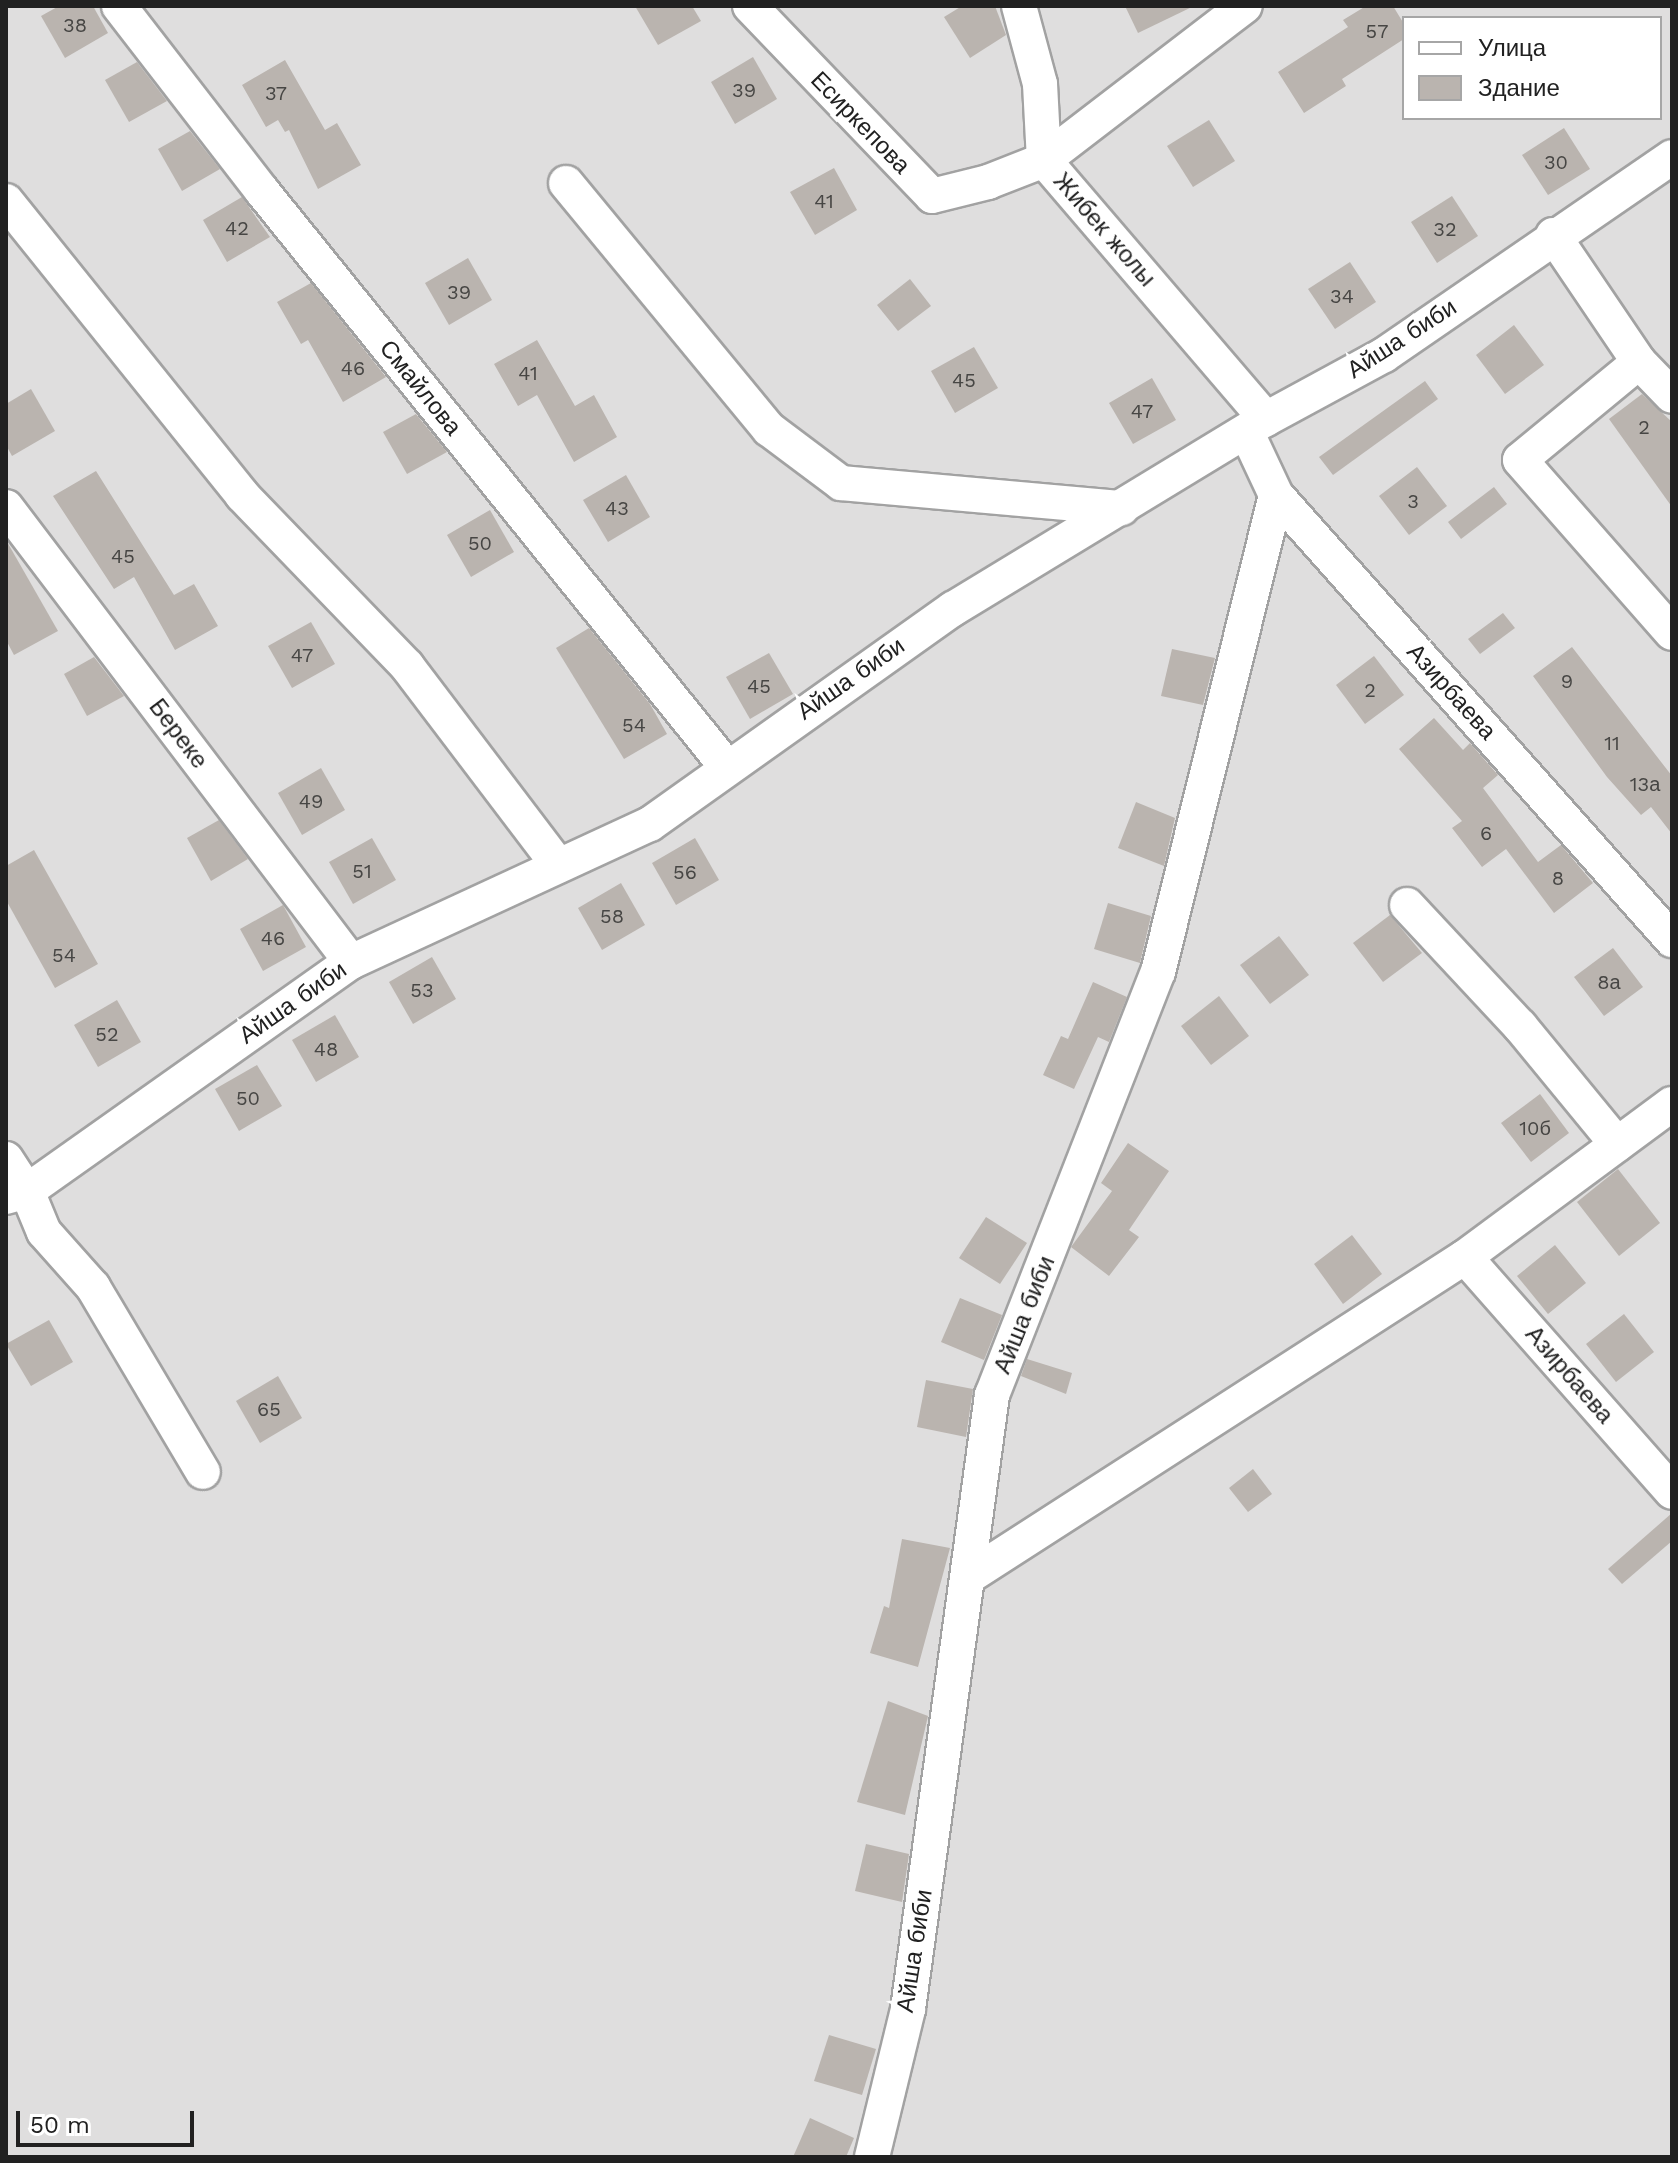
<!DOCTYPE html>
<meta charset="utf-8">
<style>
body{margin:0}
#map{position:relative;width:1678px;height:2163px;overflow:hidden;background:#f0efe9;font-family:"Work Sans",sans-serif}
div>[style]{position:absolute}
[style*='--x']{left:calc(var(--x)*1px);top:calc(var(--y)*1px);width:calc(var(--w)*1px);rotate:calc(var(--a)*1deg)}
.residential>*{inset:0;background:#dfdede}
.building>*{inset:0;background:#bab4af}
.roads{filter:drop-shadow(2px 0 #a2a2a2) drop-shadow(-2px 0 #a2a2a2) drop-shadow(0 2px #a2a2a2) drop-shadow(0 -2px #a2a2a2)}
.minor>*{height:34px;margin:-17px;padding:0 17px;transform-origin:17px;border-radius:17px;background:#fff}
span{translate:-50% -50%;white-space:nowrap;text-align:center;line-height:1.15;-webkit-text-stroke:8px #fff;paint-order:stroke}
.number-label{font-size:20px;color:#474644}
.number-label span{-webkit-text-stroke-width:0}
.street-label{font-size:24px;color:#212121}
.frame{position:absolute;inset:0;border:8px solid #212121;pointer-events:none}
.legend{position:absolute;left:1402px;top:16px;width:260px;height:104px;box-sizing:border-box;background:#fff;border:2px solid #a6a6a6;margin:0;padding:10px 14px;list-style:none;font-size:24px;color:#212121}
.legend li{display:flex;align-items:center;gap:16px;height:40px}
.legend b{width:40px;border:2px solid #a6a6a6}
.scale{position:absolute;left:16px;top:2111px;width:178px;height:36px;box-sizing:border-box;border:4px solid #212121;border-top:0;padding-left:10px;font-size:24px;line-height:28px;white-space:nowrap;color:#212121;-webkit-text-stroke:6px #fff;paint-order:stroke}
</style>
<div id="map">
<div class="residential">
<i style="clip-path:polygon(evenodd,6px 6px,1672px 6px,1672px 2157px,6px 2157px,6px 6px,1404px 18px,1660px 18px,1660px 118px,1404px 118px,1404px 18px)"></i>
</div>
<div class="building">
<i style="clip-path:polygon(59px 6px,93px 6px,108px 33px,65px 58px,41px 16px)"></i>
<i style="clip-path:polygon(635px 6px,692px 6px,701px 21px,658px 45px)"></i>
<i style="clip-path:polygon(962px 6px,995px 6px,1006px 35px,970px 58px,944px 17px)"></i>
<i style="clip-path:polygon(1125px 6px,1194px 6px,1138px 33px)"></i>
<i style="clip-path:polygon(1366px 6px,1393px 6px,1404px 24px,1404px 39px,1342px 79px,1346px 86px,1304px 113px,1278px 72px,1348px 27px,1343px 20px)"></i>
<i style="clip-path:polygon(753px 57px,777px 99px,735px 124px,711px 82px)"></i>
<i style="clip-path:polygon(285px 60px,325px 130px,337px 123px,361px 165px,318px 189px,289px 130px,285px 132px,278px 120px,266px 127px,242px 85px)"></i>
<i style="clip-path:polygon(137px 62px,167px 101px,129px 122px,105px 80px)"></i>
<i style="clip-path:polygon(1209px 120px,1235px 161px,1193px 187px,1167px 146px)"></i>
<i style="clip-path:polygon(1564px 128px,1590px 169px,1548px 195px,1522px 155px)"></i>
<i style="clip-path:polygon(190px 131px,220px 169px,182px 191px,158px 149px)"></i>
<i style="clip-path:polygon(834px 168px,857px 210px,815px 235px,790px 192px)"></i>
<i style="clip-path:polygon(1452px 196px,1478px 236px,1437px 263px,1411px 222px)"></i>
<i style="clip-path:polygon(242px 197px,270px 237px,227px 262px,203px 220px)"></i>
<i style="clip-path:polygon(468px 258px,492px 300px,449px 325px,425px 283px)"></i>
<i style="clip-path:polygon(1350px 262px,1376px 302px,1335px 329px,1308px 289px)"></i>
<i style="clip-path:polygon(910px 279px,931px 306px,898px 331px,877px 305px)"></i>
<i style="clip-path:polygon(311px 283px,386px 377px,343px 402px,308px 340px,301px 344px,277px 302px)"></i>
<i style="clip-path:polygon(1514px 325px,1544px 365px,1505px 394px,1476px 355px)"></i>
<i style="clip-path:polygon(537px 340px,575px 406px,594px 395px,617px 437px,574px 462px,537px 395px,518px 406px,494px 364px)"></i>
<i style="clip-path:polygon(974px 347px,998px 388px,955px 413px,931px 371px)"></i>
<i style="clip-path:polygon(1152px 378px,1176px 420px,1133px 444px,1109px 403px)"></i>
<i style="clip-path:polygon(1425px 381px,1438px 399px,1333px 475px,1319px 457px)"></i>
<i style="clip-path:polygon(31px 389px,55px 431px,12px 456px,6px 445px,6px 404px)"></i>
<i style="clip-path:polygon(1642px 394px,1672px 422px,1672px 507px,1609px 419px)"></i>
<i style="clip-path:polygon(416px 414px,447px 452px,407px 474px,383px 432px)"></i>
<i style="clip-path:polygon(1417px 467px,1447px 506px,1409px 535px,1379px 496px)"></i>
<i style="clip-path:polygon(96px 471px,174px 595px,194px 584px,218px 626px,175px 650px,134px 577px,114px 589px,53px 496px)"></i>
<i style="clip-path:polygon(626px 475px,650px 517px,608px 542px,583px 500px)"></i>
<i style="clip-path:polygon(1494px 487px,1507px 504px,1461px 539px,1448px 522px)"></i>
<i style="clip-path:polygon(490px 510px,514px 552px,471px 577px,447px 535px)"></i>
<i style="clip-path:polygon(6px 540px,58px 631px,14px 655px,6px 640px)"></i>
<i style="clip-path:polygon(1503px 613px,1515px 628px,1480px 654px,1468px 639px)"></i>
<i style="clip-path:polygon(311px 622px,335px 664px,292px 688px,268px 646px)"></i>
<i style="clip-path:polygon(589px 628px,650px 704px,667px 734px,624px 759px,556px 648px)"></i>
<i style="clip-path:polygon(1572px 647px,1672px 776px,1672px 834px,1651px 807px,1641px 815px,1607px 777px,1533px 676px)"></i>
<i style="clip-path:polygon(1172px 649px,1215px 658px,1203px 705px,1161px 696px)"></i>
<i style="clip-path:polygon(769px 653px,793px 694px,750px 719px,726px 677px)"></i>
<i style="clip-path:polygon(1374px 656px,1404px 695px,1365px 724px,1336px 685px)"></i>
<i style="clip-path:polygon(94px 657px,124px 696px,87px 716px,64px 674px)"></i>
<i style="clip-path:polygon(1434px 718px,1463px 750px,1470px 743px,1498px 775px,1483px 788px,1538px 862px,1561px 845px,1593px 883px,1554px 913px,1506px 849px,1482px 867px,1452px 828px,1462px 821px,1399px 749px)"></i>
<i style="clip-path:polygon(321px 768px,345px 810px,302px 835px,278px 793px)"></i>
<i style="clip-path:polygon(1136px 802px,1175px 818px,1164px 866px,1118px 848px)"></i>
<i style="clip-path:polygon(219px 820px,248px 859px,211px 881px,187px 838px)"></i>
<i style="clip-path:polygon(372px 838px,396px 880px,353px 904px,329px 862px)"></i>
<i style="clip-path:polygon(695px 838px,719px 880px,676px 905px,652px 863px)"></i>
<i style="clip-path:polygon(34px 850px,98px 964px,55px 988px,6px 900px,6px 866px)"></i>
<i style="clip-path:polygon(621px 883px,645px 925px,602px 950px,578px 908px)"></i>
<i style="clip-path:polygon(1108px 903px,1151px 916px,1140px 963px,1094px 949px)"></i>
<i style="clip-path:polygon(283px 905px,306px 947px,263px 971px,240px 929px)"></i>
<i style="clip-path:polygon(1390px 915px,1422px 953px,1383px 982px,1353px 943px)"></i>
<i style="clip-path:polygon(1279px 936px,1309px 975px,1270px 1004px,1240px 965px)"></i>
<i style="clip-path:polygon(1613px 948px,1643px 987px,1604px 1016px,1574px 977px)"></i>
<i style="clip-path:polygon(432px 957px,456px 999px,413px 1024px,389px 982px)"></i>
<i style="clip-path:polygon(1093px 982px,1127px 997px,1109px 1042px,1098px 1037px,1074px 1089px,1043px 1075px,1061px 1036px,1068px 1039px)"></i>
<i style="clip-path:polygon(1219px 996px,1249px 1036px,1211px 1065px,1181px 1026px)"></i>
<i style="clip-path:polygon(117px 1000px,141px 1042px,98px 1067px,74px 1025px)"></i>
<i style="clip-path:polygon(335px 1015px,359px 1057px,316px 1082px,292px 1040px)"></i>
<i style="clip-path:polygon(257px 1065px,282px 1106px,239px 1131px,215px 1089px)"></i>
<i style="clip-path:polygon(1540px 1094px,1569px 1133px,1531px 1162px,1501px 1123px)"></i>
<i style="clip-path:polygon(1128px 1143px,1169px 1171px,1129px 1230px,1139px 1237px,1109px 1276px,1071px 1247px,1112px 1191px,1101px 1183px)"></i>
<i style="clip-path:polygon(1618px 1169px,1660px 1223px,1619px 1256px,1577px 1202px)"></i>
<i style="clip-path:polygon(986px 1217px,1027px 1243px,1000px 1284px,959px 1258px)"></i>
<i style="clip-path:polygon(1352px 1235px,1382px 1274px,1343px 1304px,1314px 1264px)"></i>
<i style="clip-path:polygon(1555px 1245px,1586px 1283px,1548px 1314px,1517px 1276px)"></i>
<i style="clip-path:polygon(960px 1298px,1002px 1315px,984px 1360px,941px 1342px)"></i>
<i style="clip-path:polygon(1624px 1314px,1654px 1352px,1616px 1382px,1586px 1344px)"></i>
<i style="clip-path:polygon(49px 1320px,73px 1362px,31px 1386px,6px 1344px)"></i>
<i style="clip-path:polygon(1027px 1359px,1072px 1373px,1066px 1394px,1021px 1376px)"></i>
<i style="clip-path:polygon(278px 1376px,302px 1418px,260px 1443px,236px 1401px)"></i>
<i style="clip-path:polygon(926px 1380px,973px 1389px,966px 1437px,917px 1427px)"></i>
<i style="clip-path:polygon(1253px 1469px,1272px 1494px,1248px 1512px,1229px 1488px)"></i>
<i style="clip-path:polygon(1672px 1513px,1672px 1541px,1622px 1584px,1608px 1569px)"></i>
<i style="clip-path:polygon(902px 1539px,950px 1548px,918px 1667px,870px 1653px,884px 1606px,889px 1608px)"></i>
<i style="clip-path:polygon(888px 1701px,928px 1716px,905px 1815px,857px 1802px)"></i>
<i style="clip-path:polygon(866px 1844px,909px 1854px,902px 1902px,855px 1891px)"></i>
<i style="clip-path:polygon(829px 2035px,876px 2049px,862px 2095px,814px 2081px)"></i>
<i style="clip-path:polygon(810px 2118px,854px 2138px,846px 2157px,793px 2157px)"></i>
</div>
<div class="roads">
<div class="minor">
<i style="--x:119;--y:6;--w:234;--a:52.3"></i>
<i style="--x:262;--y:191;--w:739;--a:51.1"></i>
<i style="--x:750;--y:6;--w:263;--a:46.2"></i>
<i style="--x:932;--y:196;--w:58;--a:-14"></i>
<i style="--x:988;--y:182;--w:60;--a:-21.4"></i>
<i style="--x:1044;--y:160;--w:253;--a:-37.5"></i>
<i style="--x:1019;--y:6;--w:81;--a:74.9"></i>
<i style="--x:1040;--y:84;--w:76;--a:87"></i>
<i style="--x:1044;--y:160;--w:341;--a:49.4"></i>
<i style="--x:566;--y:183;--w:319;--a:50.5"></i>
<i style="--x:769;--y:429;--w:90;--a:36.9"></i>
<i style="--x:841;--y:483;--w:282;--a:5.1"></i>
<i style="--x:6;--y:201;--w:377;--a:51.2"></i>
<i style="--x:242;--y:495;--w:238;--a:46"></i>
<i style="--x:407;--y:666;--w:250;--a:52.8"></i>
<i style="--x:1553;--y:235;--w:153;--a:55.9"></i>
<i style="--x:1639;--y:362;--w:47;--a:45.9"></i>
<i style="--x:1639;--y:362;--w:154;--a:140.5"></i>
<i style="--x:1520;--y:460;--w:230;--a:48.7"></i>
<i style="--x:1247;--y:433;--w:68;--a:64.9"></i>
<i style="--x:1276;--y:495;--w:596;--a:48.33"></i>
<i style="--x:6;--y:507;--w:571;--a:52.83"></i>
<i style="--x:1407;--y:905;--w:166;--a:47"></i>
<i style="--x:1520;--y:1026;--w:153;--a:50.6"></i>
<i style="--x:6;--y:1159;--w:38;--a:57"></i>
<i style="--x:27;--y:1191;--w:44;--a:67.5"></i>
<i style="--x:44;--y:1232;--w:74;--a:48.3"></i>
<i style="--x:93;--y:1287;--w:215;--a:59.3"></i>
<i style="--x:6;--y:1197;--w:22;--a:-16"></i>
<i style="--x:27;--y:1191;--w:397;--a:-35.3"></i>
<i style="--x:351;--y:962;--w:329;--a:-24.8"></i>
<i style="--x:650;--y:824;--w:372;--a:-35.4"></i>
<i style="--x:953;--y:609;--w:366;--a:-31.3"></i>
<i style="--x:1266;--y:419;--w:134;--a:-28.5"></i>
<i style="--x:1384;--y:355;--w:349;--a:-34.5"></i>
<i style="--x:1465;--y:1257;--w:313;--a:48.6"></i>
<i style="--x:968;--y:1577;--w:591;--a:-32.78"></i>
<i style="--x:1465;--y:1257;--w:257;--a:-36.5"></i>
<i style="--x:872;--y:2157;--w:152;--a:-76.3"></i>
<i style="--x:908;--y:2009;--w:620;--a:-82.21"></i>
<i style="--x:992;--y:1395;--w:454;--a:-68.6"></i>
<i style="--x:1158;--y:972;--w:491;--a:-76.1"></i>
</div>
</div>
<div class="number-label">
<span style="left:75px;top:25px">38</span>
<span style="left:1377px;top:31px">57</span>
<span style="left:744px;top:90px">39</span>
<span style="left:276px;top:93px">37</span>
<span style="left:1556px;top:162px">30</span>
<span style="left:824px;top:201px">41</span>
<span style="left:237px;top:228px">42</span>
<span style="left:1445px;top:229px">32</span>
<span style="left:459px;top:292px">39</span>
<span style="left:1342px;top:296px">34</span>
<span style="left:353px;top:368px">46</span>
<span style="left:528px;top:373px">41</span>
<span style="left:964px;top:380px">45</span>
<span style="left:1142px;top:411px">47</span>
<span style="left:1644px;top:427px">2</span>
<span style="left:1413px;top:501px">3</span>
<span style="left:617px;top:508px">43</span>
<span style="left:480px;top:543px">50</span>
<span style="left:123px;top:556px">45</span>
<span style="left:302px;top:655px">47</span>
<span style="left:1567px;top:681px">9</span>
<span style="left:759px;top:686px">45</span>
<span style="left:1370px;top:690px">2</span>
<span style="left:634px;top:725px">54</span>
<span style="left:1612px;top:743px">11</span>
<span style="left:1645px;top:784px">13а</span>
<span style="left:311px;top:801px">49</span>
<span style="left:1486px;top:833px">6</span>
<span style="left:362px;top:871px">51</span>
<span style="left:685px;top:872px">56</span>
<span style="left:1558px;top:878px">8</span>
<span style="left:612px;top:916px">58</span>
<span style="left:273px;top:938px">46</span>
<span style="left:64px;top:955px">54</span>
<span style="left:1609px;top:982px">8а</span>
<span style="left:422px;top:990px">53</span>
<span style="left:107px;top:1034px">52</span>
<span style="left:326px;top:1049px">48</span>
<span style="left:248px;top:1098px">50</span>
<span style="left:1535px;top:1128px">10б</span>
<span style="left:269px;top:1409px">65</span>
</div>
<div class="street-label">
<span style="left:860px;top:123px;rotate:46deg">Есиркепова</span>
<span style="left:1104px;top:230px;rotate:49deg">Жибек жолы</span>
<span style="left:1402px;top:339px;rotate:-33deg">Айша биби</span>
<span style="left:420px;top:388px;rotate:51deg">Смайлова</span>
<span style="left:851px;top:679px;rotate:-35deg">Айша биби</span>
<span style="left:1451px;top:692px;rotate:48deg">Азирбаева</span>
<span style="left:178px;top:734px;rotate:53deg">Береке</span>
<span style="left:293px;top:1003px;rotate:-35deg">Айша биби</span>
<span style="left:1025px;top:1315px;rotate:-68deg">Айша биби</span>
<span style="left:1569px;top:1375px;rotate:49deg">Азирбаева</span>
<span style="left:915px;top:1951px;rotate:-81deg">Айша биби</span>
</div>
<div class="frame"></div>
<ul class="legend">
<li><b style="height:10px;background:#fff"></b>Улица</li>
<li><b style="height:22px;background:#bab4af"></b>Здание</li>
</ul>
<div class="scale">50 m</div>
</div>
